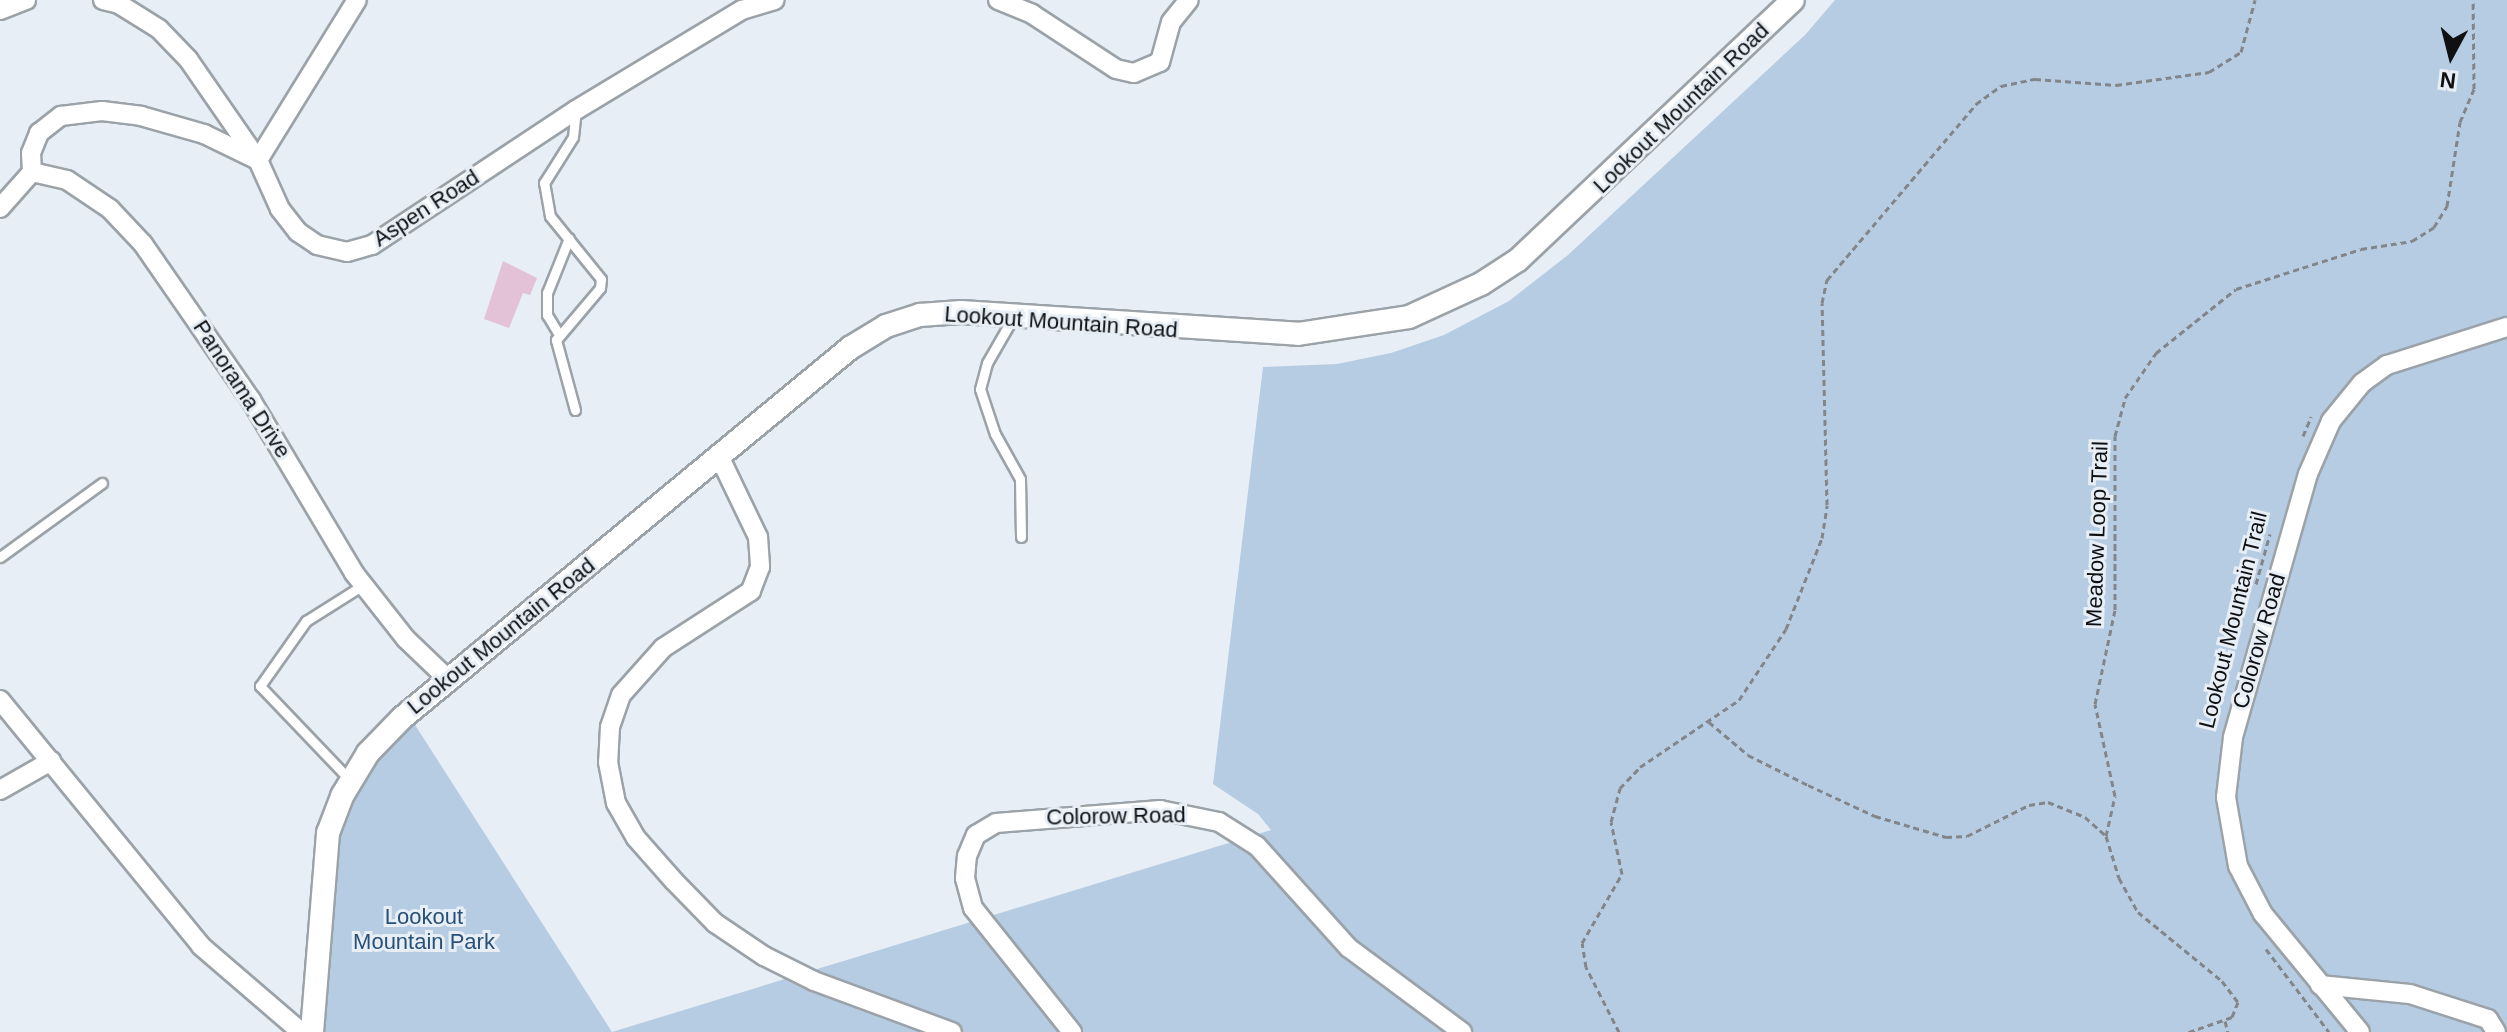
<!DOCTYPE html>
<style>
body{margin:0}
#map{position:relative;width:2507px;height:1032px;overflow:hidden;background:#e7eef5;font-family:Helvetica,sans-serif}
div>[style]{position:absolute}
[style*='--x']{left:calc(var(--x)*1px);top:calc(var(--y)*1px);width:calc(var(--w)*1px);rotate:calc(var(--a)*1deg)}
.green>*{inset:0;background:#b5cce2}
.building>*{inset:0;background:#e3c1d7}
.path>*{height:3px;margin-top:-1.5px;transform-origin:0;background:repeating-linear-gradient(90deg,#82868b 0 6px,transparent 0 10px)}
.roads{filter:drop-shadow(2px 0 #9ba2a8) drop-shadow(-2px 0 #9ba2a8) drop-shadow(0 2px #9ba2a8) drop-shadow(0 -2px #9ba2a8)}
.service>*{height:9px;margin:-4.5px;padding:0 4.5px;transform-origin:4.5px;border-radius:4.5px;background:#fff}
.minor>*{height:18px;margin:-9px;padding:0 9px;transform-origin:9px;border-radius:9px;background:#fff}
.tertiary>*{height:22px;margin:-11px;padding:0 11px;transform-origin:11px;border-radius:11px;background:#fff}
span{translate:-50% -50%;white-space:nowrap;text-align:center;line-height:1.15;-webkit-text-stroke:6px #e7eef5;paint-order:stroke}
.street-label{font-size:22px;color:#0e1012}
.park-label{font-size:22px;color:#285177}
.north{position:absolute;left:2411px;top:16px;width:80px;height:80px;-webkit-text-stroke:6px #e7eef5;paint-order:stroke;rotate:187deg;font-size:22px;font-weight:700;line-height:32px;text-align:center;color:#0e1012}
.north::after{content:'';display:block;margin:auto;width:28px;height:36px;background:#0e1012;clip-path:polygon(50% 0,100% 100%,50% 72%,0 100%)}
</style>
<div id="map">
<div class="green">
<i style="clip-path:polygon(1835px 0,2507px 0,2507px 1032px,314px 1032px,333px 837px,365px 766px,408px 714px,612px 1032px,1271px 830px,1258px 814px,1213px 784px,1263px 367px,1337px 364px,1391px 353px,1444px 335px,1509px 301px,1568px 255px,1805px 35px)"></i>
</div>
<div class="building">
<i style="clip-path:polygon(503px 261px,537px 278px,530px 295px,523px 293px,509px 328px,484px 319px)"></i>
</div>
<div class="path">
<i style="--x:2303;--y:436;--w:21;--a:-67"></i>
<i style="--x:2256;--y:584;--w:52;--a:-74.4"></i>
<i style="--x:1709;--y:722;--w:51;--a:40.2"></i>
<i style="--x:1748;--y:755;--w:67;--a:26.6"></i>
<i style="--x:1808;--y:785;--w:74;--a:24.8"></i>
<i style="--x:1875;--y:816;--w:74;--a:16.5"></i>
<i style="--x:1946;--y:837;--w:21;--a:-3"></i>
<i style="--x:1967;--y:836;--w:69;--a:-26.6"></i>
<i style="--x:2029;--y:805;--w:19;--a:-9"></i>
<i style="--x:2048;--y:802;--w:40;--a:22"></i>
<i style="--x:2085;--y:817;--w:28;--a:42"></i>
<i style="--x:2106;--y:836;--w:44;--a:72.8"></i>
<i style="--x:2119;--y:878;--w:39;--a:61"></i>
<i style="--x:2138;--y:912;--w:109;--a:39.4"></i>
<i style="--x:2222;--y:981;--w:26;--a:53"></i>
<i style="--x:2238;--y:1002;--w:16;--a:112"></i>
<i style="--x:2232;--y:1017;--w:46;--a:160.8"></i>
<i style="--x:2106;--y:836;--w:41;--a:-77.3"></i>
<i style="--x:2115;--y:796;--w:94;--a:-102.3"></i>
<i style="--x:2095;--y:704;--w:96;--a:-78"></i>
<i style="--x:2115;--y:610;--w:174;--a:-90"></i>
<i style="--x:2115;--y:436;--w:39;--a:-75"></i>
<i style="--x:2125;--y:398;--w:55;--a:-55.4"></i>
<i style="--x:2156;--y:353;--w:102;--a:-38.7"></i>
<i style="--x:2236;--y:289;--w:131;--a:-17.7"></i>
<i style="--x:2361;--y:249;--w:52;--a:-8.9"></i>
<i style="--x:2412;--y:241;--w:26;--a:-32"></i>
<i style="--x:2434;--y:227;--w:25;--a:-58"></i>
<i style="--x:2447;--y:206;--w:85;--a:-81.2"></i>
<i style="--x:2460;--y:122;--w:36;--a:-67"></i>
<i style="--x:2474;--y:89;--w:89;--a:-90.6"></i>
<i style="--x:2266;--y:949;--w:104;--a:52.8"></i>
<i style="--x:2225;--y:1021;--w:11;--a:75"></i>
<i style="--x:1619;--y:1032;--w:73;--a:-116.9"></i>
<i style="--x:1586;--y:967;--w:24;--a:-99"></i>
<i style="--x:1582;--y:943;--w:80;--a:-59.9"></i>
<i style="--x:1622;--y:874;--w:53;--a:-101.9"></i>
<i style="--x:1611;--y:822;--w:35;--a:-75"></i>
<i style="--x:1620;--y:788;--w:29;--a:-46"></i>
<i style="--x:1640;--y:767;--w:120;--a:-34.1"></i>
<i style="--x:1739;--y:700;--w:85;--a:-56.5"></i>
<i style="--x:1786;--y:629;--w:98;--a:-68.4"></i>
<i style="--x:1822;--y:538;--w:33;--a:-81"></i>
<i style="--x:1827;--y:505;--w:202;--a:-91.4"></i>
<i style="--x:1822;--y:303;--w:24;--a:-78"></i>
<i style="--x:1827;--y:280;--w:231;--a:-49.7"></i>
<i style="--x:1976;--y:104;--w:31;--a:-36"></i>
<i style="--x:2001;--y:86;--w:35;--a:-12"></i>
<i style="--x:2035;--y:79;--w:81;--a:4.2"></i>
<i style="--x:2116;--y:85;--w:94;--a:-8"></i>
<i style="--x:2209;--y:72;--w:38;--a:-32"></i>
<i style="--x:2241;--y:52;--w:54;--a:-74.9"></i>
</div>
<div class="roads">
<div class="service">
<i style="--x:1014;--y:316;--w:54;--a:119.9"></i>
<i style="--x:987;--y:363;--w:27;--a:105"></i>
<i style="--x:980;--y:389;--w:47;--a:71.6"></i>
<i style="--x:995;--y:434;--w:51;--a:60.9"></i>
<i style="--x:1020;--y:479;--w:58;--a:89"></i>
<i style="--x:558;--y:333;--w:21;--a:-121"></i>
<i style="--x:547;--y:315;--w:22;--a:-90"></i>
<i style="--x:547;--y:293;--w:59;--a:-68.2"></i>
<i style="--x:575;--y:410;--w:73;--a:-105.2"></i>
<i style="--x:556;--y:340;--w:68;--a:-49.8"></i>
<i style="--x:600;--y:288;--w:9;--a:-84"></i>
<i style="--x:601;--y:279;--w:81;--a:-129"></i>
<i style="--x:550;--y:216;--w:34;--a:-100"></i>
<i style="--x:544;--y:183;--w:54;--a:-57.8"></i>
<i style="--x:573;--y:137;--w:27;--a:-84"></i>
<i style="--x:0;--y:557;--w:126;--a:-36"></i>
<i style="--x:349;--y:779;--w:129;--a:-133.7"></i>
<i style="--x:260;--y:686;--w:80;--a:-54.7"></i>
<i style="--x:306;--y:621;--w:67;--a:-32.3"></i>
</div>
<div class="minor">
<i style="--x:103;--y:0;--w:16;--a:14"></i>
<i style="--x:119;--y:4;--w:47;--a:32"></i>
<i style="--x:159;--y:29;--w:42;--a:46"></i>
<i style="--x:188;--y:59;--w:123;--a:55.3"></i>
<i style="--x:258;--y:160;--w:54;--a:65.8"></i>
<i style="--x:280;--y:209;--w:29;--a:52"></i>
<i style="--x:298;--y:232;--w:23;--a:34"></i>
<i style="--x:317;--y:245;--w:31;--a:13"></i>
<i style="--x:347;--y:252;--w:26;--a:-16"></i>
<i style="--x:372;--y:245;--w:245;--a:-33.5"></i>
<i style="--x:576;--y:110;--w:194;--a:-31.1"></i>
<i style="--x:742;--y:10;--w:34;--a:-17"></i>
<i style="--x:998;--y:0;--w:37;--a:22"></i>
<i style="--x:1032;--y:14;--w:100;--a:33.2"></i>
<i style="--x:1116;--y:69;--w:18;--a:13"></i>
<i style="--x:1134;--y:73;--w:28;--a:-23"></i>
<i style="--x:1160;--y:62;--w:41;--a:-74.6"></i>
<i style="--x:1171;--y:22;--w:28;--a:-51"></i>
<i style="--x:0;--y:10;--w:28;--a:-21"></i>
<i style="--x:32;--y:172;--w:36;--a:13"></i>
<i style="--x:67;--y:180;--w:52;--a:34"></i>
<i style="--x:110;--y:209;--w:48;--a:46.7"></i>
<i style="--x:143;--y:244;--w:190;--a:55.3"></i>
<i style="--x:251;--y:400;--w:201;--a:59.2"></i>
<i style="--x:354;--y:573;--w:84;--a:51.8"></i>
<i style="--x:406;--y:639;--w:61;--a:43.7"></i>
<i style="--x:32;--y:172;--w:19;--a:-93"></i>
<i style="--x:31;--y:153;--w:22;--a:-68"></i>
<i style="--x:39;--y:133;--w:28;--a:-38"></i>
<i style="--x:61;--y:116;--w:41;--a:-7"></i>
<i style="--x:102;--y:111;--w:39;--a:7"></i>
<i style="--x:141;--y:116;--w:66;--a:15.9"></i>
<i style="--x:204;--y:134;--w:60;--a:25.7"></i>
<i style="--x:258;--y:160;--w:188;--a:-58.3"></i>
<i style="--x:0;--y:208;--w:48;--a:-48.4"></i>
<i style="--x:720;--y:458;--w:88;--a:64.3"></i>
<i style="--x:758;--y:537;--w:30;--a:86"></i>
<i style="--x:760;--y:567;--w:26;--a:111"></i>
<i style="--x:751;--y:591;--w:105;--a:147.1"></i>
<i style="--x:663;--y:648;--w:63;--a:131.8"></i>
<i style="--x:621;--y:695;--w:34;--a:109"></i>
<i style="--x:610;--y:727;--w:35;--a:93"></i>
<i style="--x:608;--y:762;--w:42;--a:79"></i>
<i style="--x:616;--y:803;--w:40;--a:60.3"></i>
<i style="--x:636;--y:838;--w:57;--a:48.5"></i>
<i style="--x:674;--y:881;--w:59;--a:45.7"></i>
<i style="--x:715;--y:923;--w:59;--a:34"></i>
<i style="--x:764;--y:956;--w:56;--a:26.6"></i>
<i style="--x:814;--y:981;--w:147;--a:20.3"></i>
<i style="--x:0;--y:700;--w:318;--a:50.7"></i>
<i style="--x:201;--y:946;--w:132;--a:40.7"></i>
<i style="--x:0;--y:790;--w:59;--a:-29.6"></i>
<i style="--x:2320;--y:985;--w:90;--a:5.7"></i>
<i style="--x:2410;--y:994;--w:82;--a:17.8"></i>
<i style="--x:2488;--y:1019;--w:15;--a:58"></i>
<i style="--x:1072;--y:1032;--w:159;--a:-128.6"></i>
<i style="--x:973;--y:908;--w:31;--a:-105"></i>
<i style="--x:965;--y:878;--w:22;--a:-85"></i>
<i style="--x:967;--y:856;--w:23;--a:-67"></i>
<i style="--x:976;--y:835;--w:23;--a:-31"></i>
<i style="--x:996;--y:823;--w:165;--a:-4.5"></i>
<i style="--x:1160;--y:810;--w:60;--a:11.5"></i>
<i style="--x:1219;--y:822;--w:45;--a:32.3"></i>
<i style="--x:1257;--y:846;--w:137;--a:48"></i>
<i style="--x:1349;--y:948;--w:141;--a:36.6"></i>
<i style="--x:2360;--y:1032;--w:153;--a:-129.4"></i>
<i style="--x:2263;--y:914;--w:54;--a:-117.5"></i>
<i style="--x:2238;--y:866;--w:70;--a:-99.9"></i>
<i style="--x:2226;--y:797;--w:60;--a:-83.3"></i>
<i style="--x:2233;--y:737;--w:273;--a:-74.1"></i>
<i style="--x:2308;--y:474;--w:58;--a:-66.5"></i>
<i style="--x:2331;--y:421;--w:49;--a:-50.8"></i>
<i style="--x:2362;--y:383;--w:31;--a:-36"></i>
<i style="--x:2387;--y:365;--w:126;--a:-17.6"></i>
</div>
<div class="tertiary">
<i style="--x:312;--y:1032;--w:200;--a:-85.4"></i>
<i style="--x:328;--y:833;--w:40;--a:-69"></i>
<i style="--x:342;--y:796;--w:50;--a:-58.8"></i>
<i style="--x:368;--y:753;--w:49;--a:-45.8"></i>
<i style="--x:402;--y:718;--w:581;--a:-39.55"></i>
<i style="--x:850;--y:348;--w:42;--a:-31.4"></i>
<i style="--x:886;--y:326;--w:36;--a:-18"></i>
<i style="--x:920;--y:315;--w:41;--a:-4.2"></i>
<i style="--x:961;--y:312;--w:338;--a:3.7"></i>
<i style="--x:1298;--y:334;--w:112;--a:-8.7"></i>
<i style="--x:1409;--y:317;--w:79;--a:-24.6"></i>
<i style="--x:1481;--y:284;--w:44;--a:-33"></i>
<i style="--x:1518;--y:260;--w:378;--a:-43.4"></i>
</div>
</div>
<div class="street-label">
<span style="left:1681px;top:108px;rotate:-44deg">Lookout Mountain Road</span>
<span style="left:426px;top:208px;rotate:-33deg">Aspen Road</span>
<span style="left:1061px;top:322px;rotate:4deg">Lookout Mountain Road</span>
<span style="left:242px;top:389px;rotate:57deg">Panorama Drive</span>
<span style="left:2097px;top:534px;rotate:-88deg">Meadow Loop Trail</span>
<span style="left:2233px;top:620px;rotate:-76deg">Lookout Mountain Trail</span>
<span style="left:501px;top:636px;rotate:-39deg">Lookout Mountain Road</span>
<span style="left:2259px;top:641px;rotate:-74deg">Colorow Road</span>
<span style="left:1116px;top:816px;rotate:-1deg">Colorow Road</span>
</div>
<div class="park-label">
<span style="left:424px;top:929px">Lookout<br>Mountain Park</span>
</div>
<div class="north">N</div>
</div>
